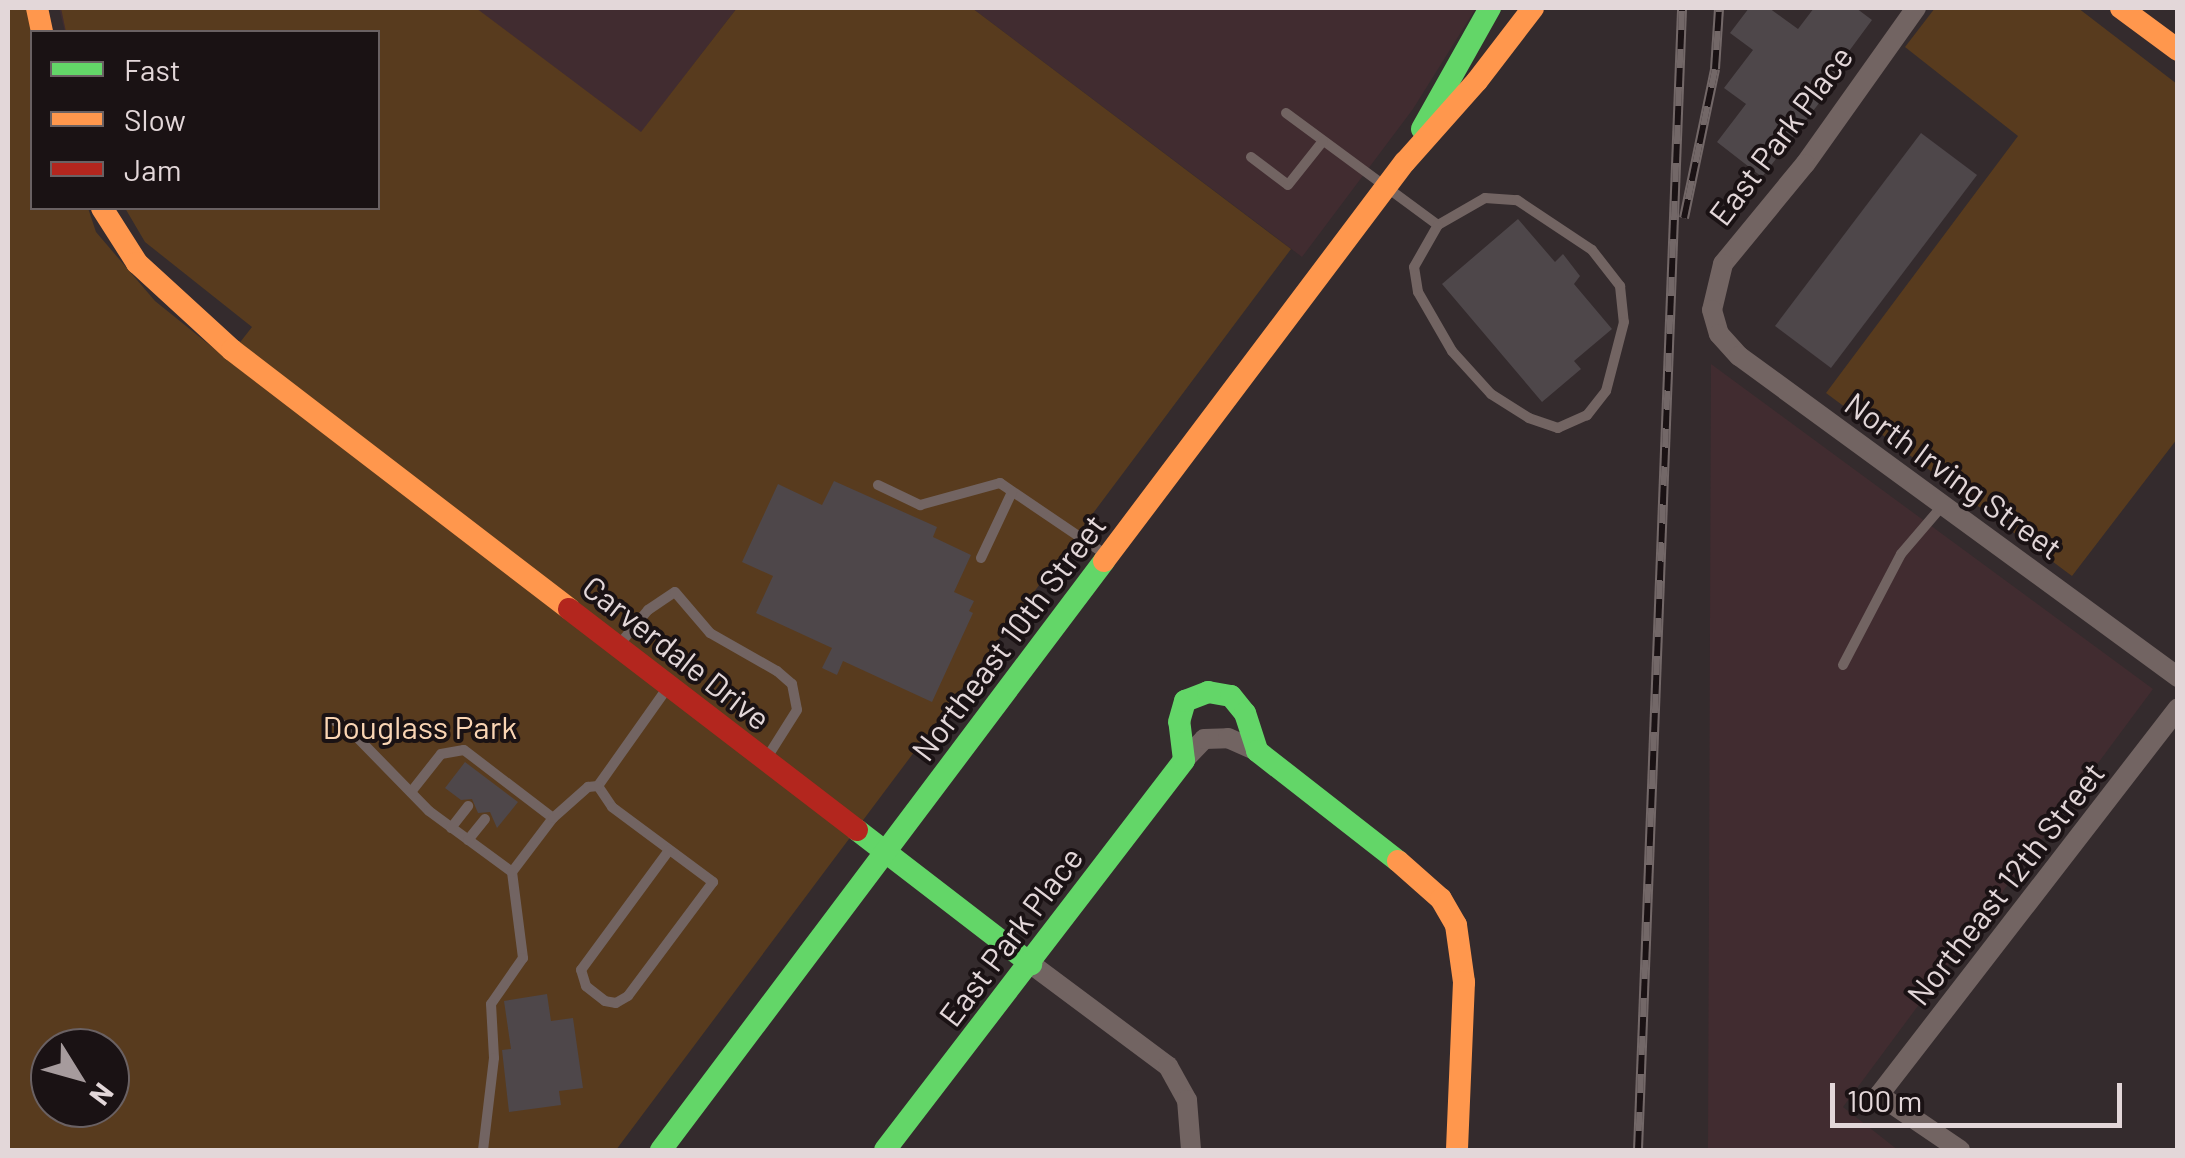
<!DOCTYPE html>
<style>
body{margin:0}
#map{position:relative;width:2185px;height:1158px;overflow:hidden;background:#342b2d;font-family:Barlow,sans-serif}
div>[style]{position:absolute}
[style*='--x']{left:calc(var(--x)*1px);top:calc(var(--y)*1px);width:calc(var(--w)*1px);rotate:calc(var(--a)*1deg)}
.built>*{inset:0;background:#412c30}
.green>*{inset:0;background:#583b1e}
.building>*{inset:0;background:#4e474a}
.lane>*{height:10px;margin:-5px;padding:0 5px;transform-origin:5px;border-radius:5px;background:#726462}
.street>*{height:20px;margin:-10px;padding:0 10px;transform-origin:10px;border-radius:10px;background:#726462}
.fast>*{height:22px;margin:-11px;padding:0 11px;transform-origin:11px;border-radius:11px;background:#63d668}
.slow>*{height:22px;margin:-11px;padding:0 11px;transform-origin:11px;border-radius:11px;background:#ff974d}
.jam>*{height:22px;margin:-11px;padding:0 11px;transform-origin:11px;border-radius:11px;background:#b3261e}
.rail>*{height:10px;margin-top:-5px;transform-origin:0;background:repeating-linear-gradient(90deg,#1a1214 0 19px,#736868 0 38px);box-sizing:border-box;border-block:2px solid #736868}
span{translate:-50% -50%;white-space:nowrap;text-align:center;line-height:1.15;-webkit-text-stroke:8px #1a1214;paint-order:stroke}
.street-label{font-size:32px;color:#e3d7d9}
.park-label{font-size:32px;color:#fad5b4}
.frame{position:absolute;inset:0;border:10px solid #e3d7d9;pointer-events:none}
.legend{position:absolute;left:30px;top:30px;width:350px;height:180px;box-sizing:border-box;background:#1a1214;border:2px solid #6a6163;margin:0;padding:12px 18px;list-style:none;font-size:30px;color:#e3d7d9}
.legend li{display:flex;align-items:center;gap:20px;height:50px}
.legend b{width:50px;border:2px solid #6a6163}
.north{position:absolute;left:30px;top:1028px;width:100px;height:100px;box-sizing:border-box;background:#1a1214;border:2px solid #6a6163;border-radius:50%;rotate:127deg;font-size:28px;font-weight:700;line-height:40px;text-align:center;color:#e3d7d9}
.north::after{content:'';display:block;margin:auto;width:35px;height:45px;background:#a69b9d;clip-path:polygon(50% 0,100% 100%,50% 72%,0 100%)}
.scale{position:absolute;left:1830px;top:1083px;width:292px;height:45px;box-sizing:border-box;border:5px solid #e3d7d9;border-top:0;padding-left:12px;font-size:30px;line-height:35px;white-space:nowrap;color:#e3d7d9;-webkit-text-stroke:8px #1a1214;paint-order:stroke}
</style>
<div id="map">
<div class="built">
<i style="clip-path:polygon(59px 8px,737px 8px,641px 133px,378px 32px,65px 32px)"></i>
<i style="clip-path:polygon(972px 8px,1476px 8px,1413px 109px,1302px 257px)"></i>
<i style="clip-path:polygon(1711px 364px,2153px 689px,1843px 1107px,1898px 1150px,1708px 1150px)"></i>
</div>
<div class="green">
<i style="clip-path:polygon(evenodd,8px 8px,27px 8px,32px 35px,32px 208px,88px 208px,96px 232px,155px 301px,227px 359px,252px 327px,145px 242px,125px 208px,378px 208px,378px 32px,66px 32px,61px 8px,476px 8px,641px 132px,737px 8px,972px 8px,1291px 249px,616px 1150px,8px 1150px,8px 8px,50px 1048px,110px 1048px,110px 1108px,50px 1108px,50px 1048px)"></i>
<i style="clip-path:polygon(1935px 8px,2078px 8px,2177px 84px,2177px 439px,2072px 576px,1826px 393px,2018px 136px,1905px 47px)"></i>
</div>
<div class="building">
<i style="clip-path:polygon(1749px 8px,1769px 8px,1798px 29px,1814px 8px,1856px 8px,1872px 20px,1841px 62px,1847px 67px,1762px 177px,1717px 142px,1746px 104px,1724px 88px,1753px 50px,1730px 33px)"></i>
<i style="clip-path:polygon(1921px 133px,1977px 175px,1831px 368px,1775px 326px)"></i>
<i style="clip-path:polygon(1518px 219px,1555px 262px,1563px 254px,1580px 276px,1574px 284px,1612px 329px,1574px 361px,1581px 369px,1542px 402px,1442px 284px)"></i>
<i style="clip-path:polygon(834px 481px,937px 527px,933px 537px,971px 555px,954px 592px,974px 601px,969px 611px,973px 613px,932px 702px,843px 661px,837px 675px,822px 668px,832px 648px,756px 613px,773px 576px,742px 562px,778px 484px,822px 505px)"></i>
<i style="clip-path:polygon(465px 762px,518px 802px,497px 828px,490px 812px,478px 813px,472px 799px,461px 800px,445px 788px)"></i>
<i style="clip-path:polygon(547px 994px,551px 1021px,573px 1018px,583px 1088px,559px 1091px,561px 1105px,509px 1112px,502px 1050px,511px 1049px,504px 1001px)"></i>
</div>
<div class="lane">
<i style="--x:1286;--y:113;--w:189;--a:36.4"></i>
<i style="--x:1438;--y:225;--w:54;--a:-29.9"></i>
<i style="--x:1485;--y:198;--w:32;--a:4"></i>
<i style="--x:1517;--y:200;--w:90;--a:33.7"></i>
<i style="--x:1592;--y:250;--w:46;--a:52.1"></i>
<i style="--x:1620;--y:286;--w:36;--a:84"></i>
<i style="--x:1624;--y:322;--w:71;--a:104.6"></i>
<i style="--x:1606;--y:391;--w:31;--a:128"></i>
<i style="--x:1587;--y:415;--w:32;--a:156"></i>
<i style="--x:1558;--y:428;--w:31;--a:-161"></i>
<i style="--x:1529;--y:418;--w:45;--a:-147.7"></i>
<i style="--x:1491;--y:394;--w:58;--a:-132.2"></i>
<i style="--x:1452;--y:351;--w:68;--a:-120"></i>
<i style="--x:1418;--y:292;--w:25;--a:-99"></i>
<i style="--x:1414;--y:267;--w:48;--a:-60.3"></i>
<i style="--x:1251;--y:157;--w:46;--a:37.1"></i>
<i style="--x:1288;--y:185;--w:56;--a:-51.5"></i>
<i style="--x:878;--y:485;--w:47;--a:25.5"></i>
<i style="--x:920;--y:505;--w:83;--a:-15.4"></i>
<i style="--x:1000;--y:483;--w:130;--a:34.1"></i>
<i style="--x:981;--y:558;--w:73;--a:-64.8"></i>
<i style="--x:618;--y:646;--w:47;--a:-50.2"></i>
<i style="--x:648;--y:610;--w:32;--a:-34"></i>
<i style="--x:675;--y:592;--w:54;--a:49.5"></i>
<i style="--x:710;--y:633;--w:77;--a:29.6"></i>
<i style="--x:777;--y:671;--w:20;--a:41"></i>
<i style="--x:792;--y:684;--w:26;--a:79"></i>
<i style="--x:797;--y:710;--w:54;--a:122.2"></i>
<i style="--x:1843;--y:665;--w:125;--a:-62.4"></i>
<i style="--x:1901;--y:554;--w:65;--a:-49.4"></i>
<i style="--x:668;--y:687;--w:121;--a:125.3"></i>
<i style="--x:598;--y:786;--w:25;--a:56"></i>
<i style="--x:612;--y:807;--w:126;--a:36.6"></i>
<i style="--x:713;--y:882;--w:142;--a:126.7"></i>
<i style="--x:628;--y:996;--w:14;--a:150"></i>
<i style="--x:616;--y:1003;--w:11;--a:-170"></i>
<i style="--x:605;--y:1001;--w:24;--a:-142"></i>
<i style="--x:586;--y:986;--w:17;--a:-107"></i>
<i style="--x:581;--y:970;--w:149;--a:-53.7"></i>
<i style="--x:333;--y:720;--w:17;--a:28"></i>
<i style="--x:348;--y:728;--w:116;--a:45.7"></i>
<i style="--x:429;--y:811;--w:103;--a:36.3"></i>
<i style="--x:512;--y:872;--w:87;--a:82.7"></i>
<i style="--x:523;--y:958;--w:56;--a:124.8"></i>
<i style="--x:491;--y:1004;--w:54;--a:86.8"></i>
<i style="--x:494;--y:1058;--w:93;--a:96.8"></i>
<i style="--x:411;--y:792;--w:48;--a:-51.7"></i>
<i style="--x:441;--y:754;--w:23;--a:-10"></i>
<i style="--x:464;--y:750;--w:112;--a:37.4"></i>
<i style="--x:451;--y:828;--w:28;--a:-52"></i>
<i style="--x:468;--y:840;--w:27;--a:-51"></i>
<i style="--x:512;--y:872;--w:68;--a:-52.8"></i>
<i style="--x:553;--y:818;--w:47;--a:-41.5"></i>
<i style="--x:588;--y:787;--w:10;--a:-6"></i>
</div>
<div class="street">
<i style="--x:1916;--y:8;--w:191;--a:125.4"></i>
<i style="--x:1805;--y:164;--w:129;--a:129.4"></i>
<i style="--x:1723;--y:264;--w:47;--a:103.4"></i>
<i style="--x:1712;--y:310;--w:25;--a:74"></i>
<i style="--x:1719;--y:334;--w:30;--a:48"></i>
<i style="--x:1739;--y:356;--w:544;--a:36.17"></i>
<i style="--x:1184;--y:760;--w:29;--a:-46"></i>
<i style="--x:1204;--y:739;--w:24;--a:-2"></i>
<i style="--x:1228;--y:738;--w:32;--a:24"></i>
<i style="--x:1031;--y:964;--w:171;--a:36.7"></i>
<i style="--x:1168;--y:1066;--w:39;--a:61"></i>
<i style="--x:1187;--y:1100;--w:50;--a:85.4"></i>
<i style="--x:1960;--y:1150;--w:98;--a:-145.8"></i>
<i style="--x:1879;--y:1095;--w:489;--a:-52.3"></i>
</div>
<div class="fast">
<i style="--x:1422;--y:129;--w:139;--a:-60.7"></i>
<i style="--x:857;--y:830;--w:220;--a:37.6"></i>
<i style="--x:661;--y:1150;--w:737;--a:-53.05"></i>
<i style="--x:885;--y:1150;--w:491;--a:-52.5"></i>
<i style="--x:1184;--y:760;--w:38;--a:-97"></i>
<i style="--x:1179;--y:722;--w:22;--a:-74"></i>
<i style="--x:1185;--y:701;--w:25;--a:-21"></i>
<i style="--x:1208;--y:692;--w:23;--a:10"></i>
<i style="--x:1231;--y:696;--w:22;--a:51"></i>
<i style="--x:1245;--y:713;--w:40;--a:72"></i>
<i style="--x:1257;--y:751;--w:179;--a:38"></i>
</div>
<div class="slow">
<i style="--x:37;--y:8;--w:25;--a:78"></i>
<i style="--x:2121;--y:8;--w:71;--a:36.4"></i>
<i style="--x:102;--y:208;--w:65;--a:57.5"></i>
<i style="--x:137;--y:263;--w:129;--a:42.5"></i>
<i style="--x:232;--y:350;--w:425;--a:37.5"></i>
<i style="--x:1104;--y:561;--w:500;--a:-53"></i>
<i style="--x:1405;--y:162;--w:108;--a:-48.4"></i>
<i style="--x:1477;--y:81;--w:92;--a:-52.5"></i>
<i style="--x:1398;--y:861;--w:57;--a:41.5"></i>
<i style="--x:1441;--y:899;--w:30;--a:60"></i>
<i style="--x:1456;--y:925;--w:58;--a:82"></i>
<i style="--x:1464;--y:982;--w:168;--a:92.4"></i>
</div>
<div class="jam">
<i style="--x:569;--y:609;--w:363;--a:37.5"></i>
</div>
<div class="rail">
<i style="--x:1684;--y:218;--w:152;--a:-78.2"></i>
<i style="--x:1715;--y:69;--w:61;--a:-86.2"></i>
<i style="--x:1638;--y:1150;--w:1143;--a:-87.79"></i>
</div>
<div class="street-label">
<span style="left:1780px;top:135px;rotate:-53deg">East Park Place</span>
<span style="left:1954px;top:475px;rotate:36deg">North Irving Street</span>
<span style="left:1008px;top:637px;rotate:-53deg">Northeast 10th Street</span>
<span style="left:677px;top:652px;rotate:38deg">Carverdale Drive</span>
<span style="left:2005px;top:883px;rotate:-52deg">Northeast 12th Street</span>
<span style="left:1010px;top:936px;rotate:-53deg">East Park Place</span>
</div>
<div class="park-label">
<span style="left:420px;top:726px">Douglass Park</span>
</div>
<div class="frame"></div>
<ul class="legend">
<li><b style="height:12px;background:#63d668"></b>Fast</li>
<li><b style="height:12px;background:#ff974d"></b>Slow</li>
<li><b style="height:12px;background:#b3261e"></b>Jam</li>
</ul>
<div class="north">N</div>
<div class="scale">100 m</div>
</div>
